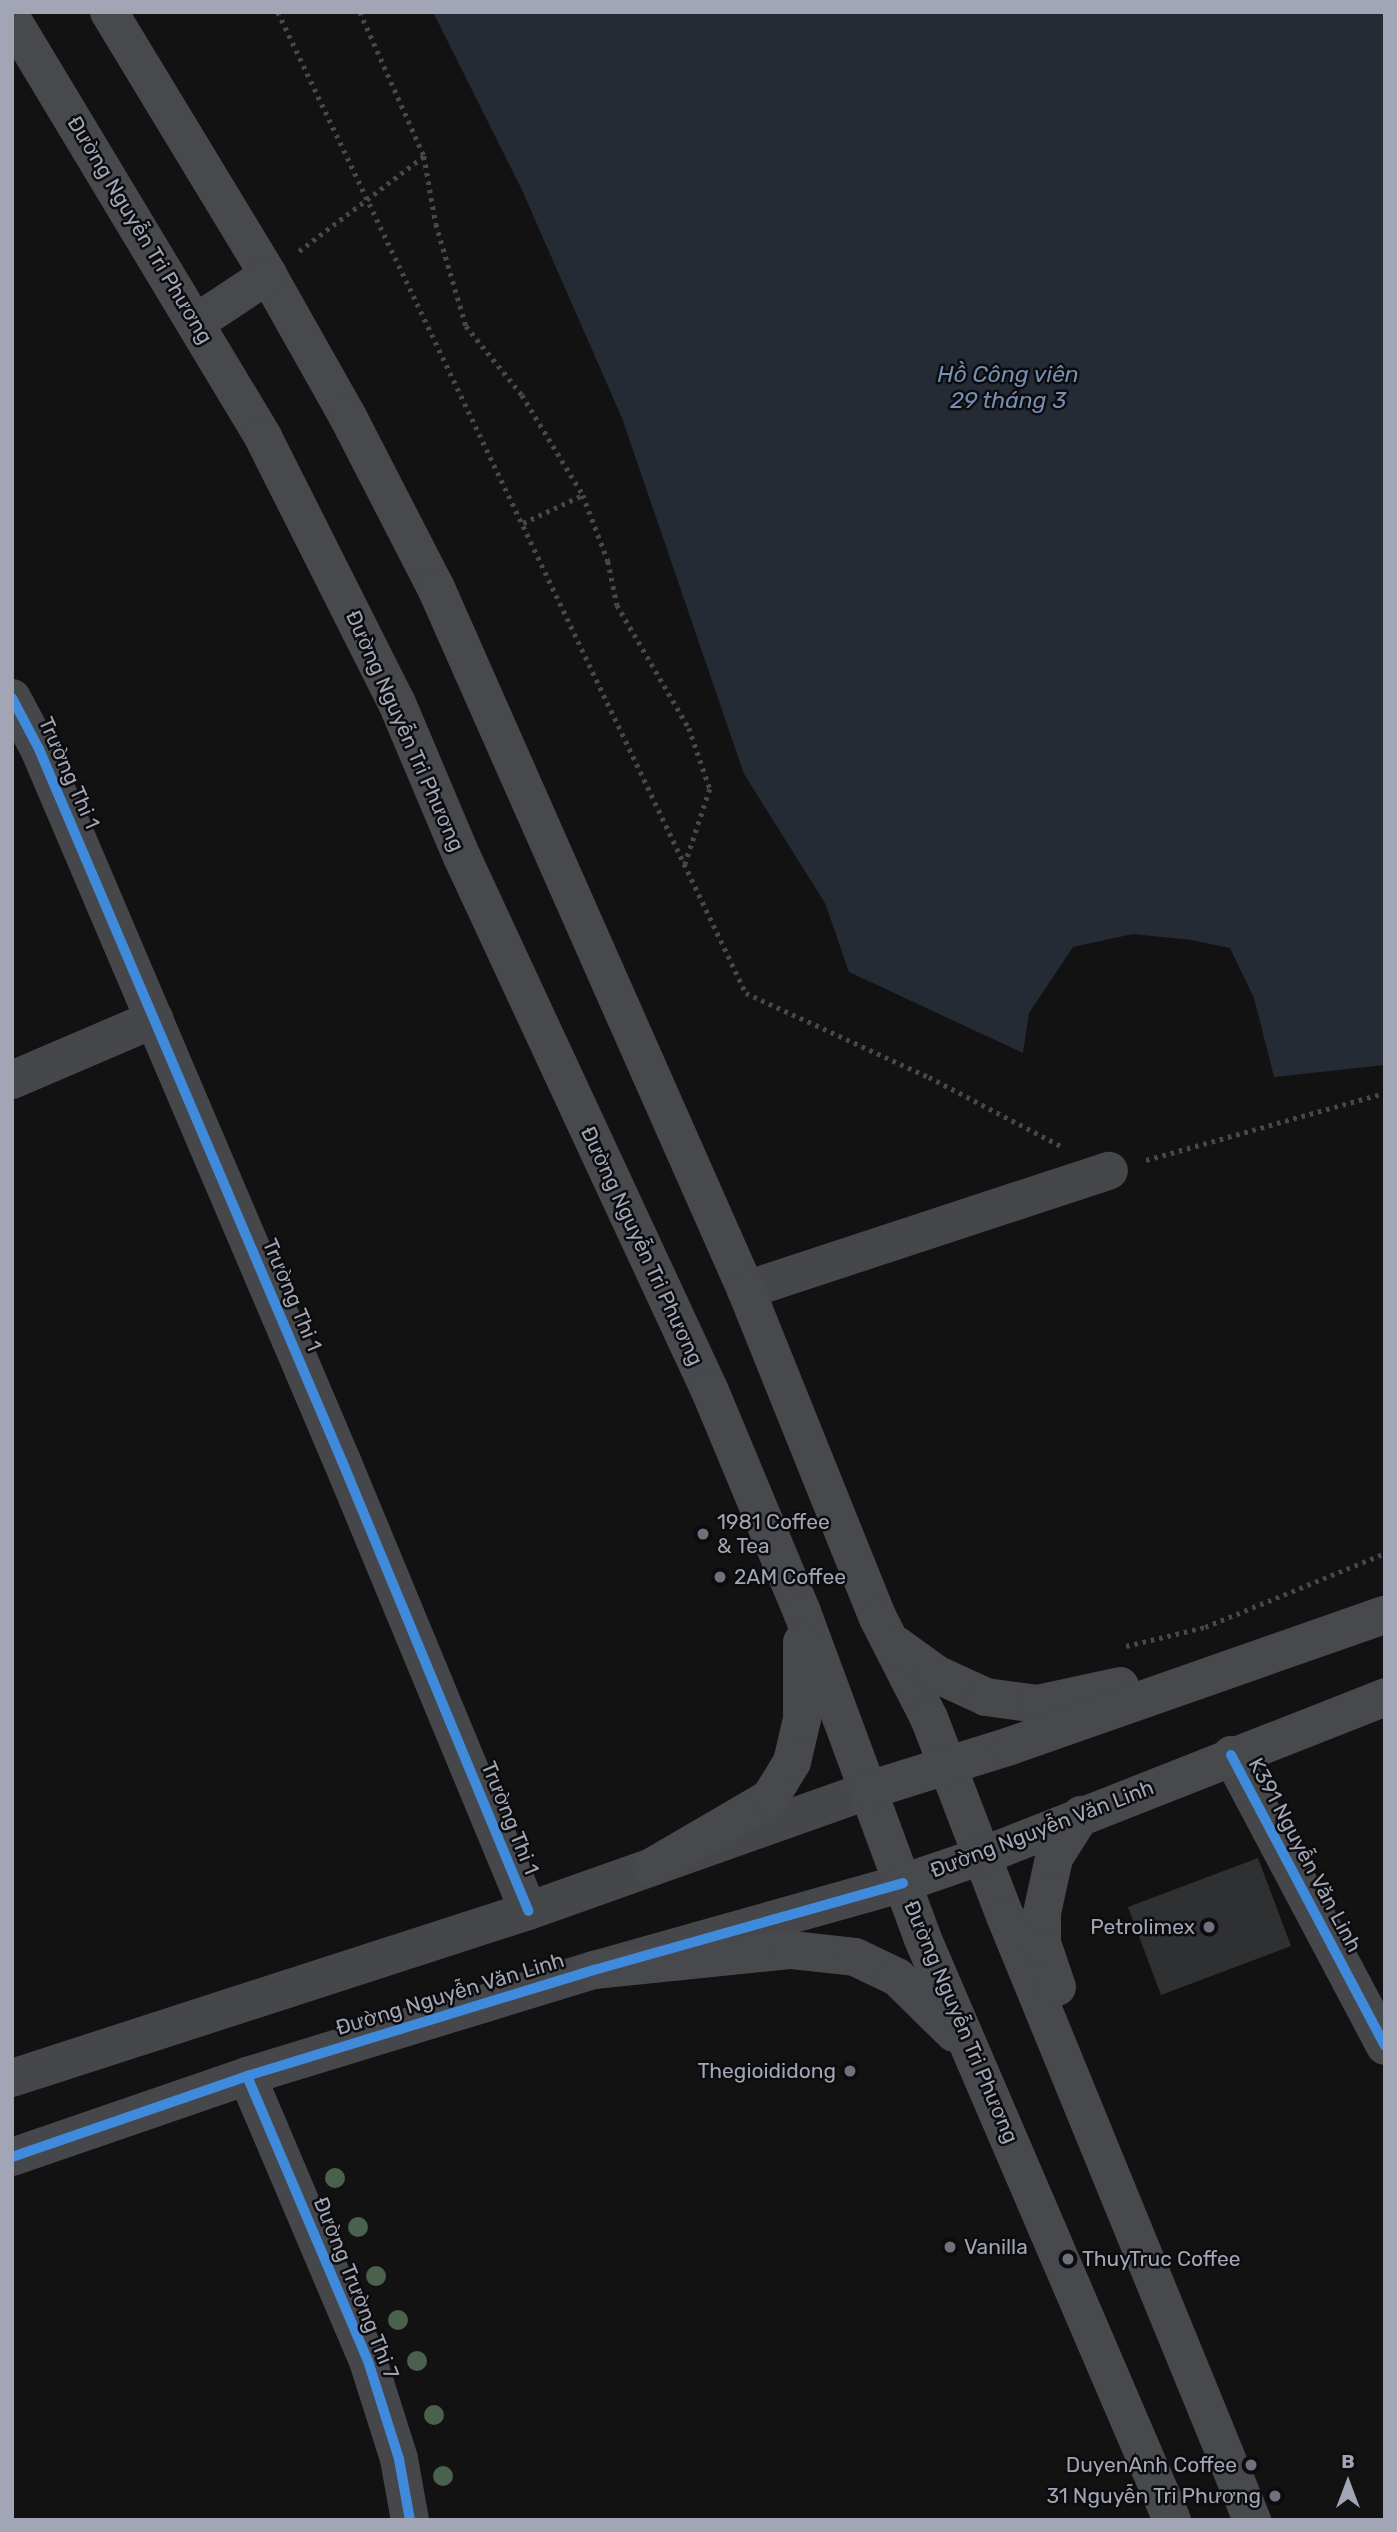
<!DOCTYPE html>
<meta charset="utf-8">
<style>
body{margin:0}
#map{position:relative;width:1397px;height:2532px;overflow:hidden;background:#121212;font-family:Rubik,sans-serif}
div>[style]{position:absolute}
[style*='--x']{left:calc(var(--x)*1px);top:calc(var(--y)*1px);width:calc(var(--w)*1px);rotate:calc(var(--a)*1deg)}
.water>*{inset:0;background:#252b34}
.building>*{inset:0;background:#2f3032}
.path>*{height:4.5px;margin-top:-2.25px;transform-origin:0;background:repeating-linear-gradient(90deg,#47484d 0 3.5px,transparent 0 8.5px)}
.minor>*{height:38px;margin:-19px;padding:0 19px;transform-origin:19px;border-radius:19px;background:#46474b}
.major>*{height:38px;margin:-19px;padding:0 19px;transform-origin:19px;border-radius:19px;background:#48494d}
.cycleway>*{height:10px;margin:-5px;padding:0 5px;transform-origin:5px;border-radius:5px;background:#408adc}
.trees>*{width:20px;height:20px;margin:-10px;border-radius:50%;background:#49614d}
.dots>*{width:19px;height:19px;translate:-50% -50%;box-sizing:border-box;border:4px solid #0c0c0e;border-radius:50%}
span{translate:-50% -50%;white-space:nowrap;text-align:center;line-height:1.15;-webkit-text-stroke:5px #0c0c0e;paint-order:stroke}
.street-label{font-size:21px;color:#a1a5b5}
.poi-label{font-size:21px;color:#a1a5b5}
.left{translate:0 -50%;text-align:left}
.right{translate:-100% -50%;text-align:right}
.water-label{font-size:23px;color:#758fb3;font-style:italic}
.frame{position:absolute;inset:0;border:14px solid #a1a5b5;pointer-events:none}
.north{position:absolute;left:1313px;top:2448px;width:70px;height:70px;-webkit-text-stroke:5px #0c0c0e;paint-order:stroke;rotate:0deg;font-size:19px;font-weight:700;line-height:28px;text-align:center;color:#a1a5b5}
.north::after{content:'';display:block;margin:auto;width:24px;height:32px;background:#a1a5b5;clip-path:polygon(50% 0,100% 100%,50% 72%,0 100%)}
</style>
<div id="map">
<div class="water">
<i style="clip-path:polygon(433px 12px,1385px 12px,1385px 1065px,1274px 1077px,1254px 998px,1230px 948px,1191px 940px,1133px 934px,1073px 947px,1029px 1013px,1023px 1053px,849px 972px,825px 903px,744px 774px,622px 418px,522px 190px)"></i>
</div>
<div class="building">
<i style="clip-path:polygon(1258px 1858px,1291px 1946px,1161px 1995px,1128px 1907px)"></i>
</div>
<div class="path">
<i style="--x:278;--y:12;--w:1087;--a:64.5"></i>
<i style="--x:746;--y:993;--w:201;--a:24.7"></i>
<i style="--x:929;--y:1077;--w:149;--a:27.6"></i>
<i style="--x:360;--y:12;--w:158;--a:66"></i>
<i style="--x:424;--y:156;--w:69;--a:80"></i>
<i style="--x:436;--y:224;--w:106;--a:73.6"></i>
<i style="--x:466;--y:326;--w:89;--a:50.9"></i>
<i style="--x:522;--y:395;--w:117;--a:58.6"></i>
<i style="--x:583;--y:495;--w:71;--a:69.3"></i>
<i style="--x:608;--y:561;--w:45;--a:78.4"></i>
<i style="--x:617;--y:605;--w:143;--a:59.7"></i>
<i style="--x:689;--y:728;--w:65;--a:71"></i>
<i style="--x:710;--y:789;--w:79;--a:108.4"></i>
<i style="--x:299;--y:251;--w:157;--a:-37.2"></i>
<i style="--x:523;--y:523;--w:66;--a:-25"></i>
<i style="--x:1146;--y:1160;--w:248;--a:-15.7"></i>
<i style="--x:1126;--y:1646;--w:81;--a:-13.5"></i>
<i style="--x:1205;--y:1627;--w:195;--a:-22.3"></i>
</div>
<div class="minor">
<i style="--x:12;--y:698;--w:58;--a:62.1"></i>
<i style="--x:39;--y:749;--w:774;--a:66.95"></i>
<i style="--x:342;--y:1461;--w:487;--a:67.5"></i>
<i style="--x:12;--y:1080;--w:155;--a:-23.2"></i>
<i style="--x:746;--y:1290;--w:382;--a:-18.2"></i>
<i style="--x:1231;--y:1755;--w:329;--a:62.1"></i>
<i style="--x:247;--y:2076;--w:310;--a:67"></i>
<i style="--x:368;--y:2361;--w:103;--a:72.4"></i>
<i style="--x:399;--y:2459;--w:62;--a:79.8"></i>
<i style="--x:12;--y:2078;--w:542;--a:-17.93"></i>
<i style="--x:528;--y:1911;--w:362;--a:-19.5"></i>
<i style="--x:12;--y:2157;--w:249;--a:-19"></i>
<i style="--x:247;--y:2076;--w:363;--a:-17"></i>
<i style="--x:594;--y:1970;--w:321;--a:-15.7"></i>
</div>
<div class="major">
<i style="--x:109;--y:12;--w:307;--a:58.8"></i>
<i style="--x:268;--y:275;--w:163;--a:60.6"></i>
<i style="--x:348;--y:417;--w:192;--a:62.8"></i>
<i style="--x:436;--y:588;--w:767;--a:66.17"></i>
<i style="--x:746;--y:1290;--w:354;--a:68.1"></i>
<i style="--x:878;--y:1618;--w:112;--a:63"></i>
<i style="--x:929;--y:1718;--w:212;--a:69"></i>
<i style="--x:1005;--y:1916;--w:653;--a:67.76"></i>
<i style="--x:12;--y:19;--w:488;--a:59"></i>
<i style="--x:263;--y:437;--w:296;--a:63.3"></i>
<i style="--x:396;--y:701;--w:169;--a:67.1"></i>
<i style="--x:462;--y:857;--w:589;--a:65.09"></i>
<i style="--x:710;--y:1391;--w:239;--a:67.4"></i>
<i style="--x:802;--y:1612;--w:346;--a:69.7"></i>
<i style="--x:922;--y:1937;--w:634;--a:66.79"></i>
<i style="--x:197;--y:322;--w:85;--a:-33.5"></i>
<i style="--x:896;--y:1645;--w:49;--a:35.9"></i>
<i style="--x:936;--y:1674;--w:55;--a:24.7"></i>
<i style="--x:986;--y:1697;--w:51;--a:7.8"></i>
<i style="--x:1037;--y:1704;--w:85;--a:-12.2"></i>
<i style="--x:869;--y:1790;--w:148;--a:-17.3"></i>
<i style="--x:1010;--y:1746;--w:397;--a:-19.3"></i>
<i style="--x:652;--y:1867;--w:137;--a:-30.3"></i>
<i style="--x:770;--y:1798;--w:42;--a:-58.6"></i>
<i style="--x:792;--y:1762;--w:44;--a:-76.9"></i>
<i style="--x:802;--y:1719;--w:77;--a:-90"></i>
<i style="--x:903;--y:1883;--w:83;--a:-18.9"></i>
<i style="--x:982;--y:1856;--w:433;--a:-21.5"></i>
<i style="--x:594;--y:1970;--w:199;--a:-5.8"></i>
<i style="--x:792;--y:1950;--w:63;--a:6.3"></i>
<i style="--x:855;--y:1957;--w:47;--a:25.5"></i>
<i style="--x:897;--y:1977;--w:80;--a:44.5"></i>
<i style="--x:1057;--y:1987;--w:46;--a:-108.8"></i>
<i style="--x:1042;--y:1943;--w:30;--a:-90"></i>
<i style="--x:1042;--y:1913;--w:56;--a:-77.7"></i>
<i style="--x:1054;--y:1858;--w:51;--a:-57.9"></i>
</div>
<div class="cycleway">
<i style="--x:12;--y:698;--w:58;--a:62.1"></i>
<i style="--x:39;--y:749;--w:774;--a:66.95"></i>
<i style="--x:342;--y:1461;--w:487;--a:67.5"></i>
<i style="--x:1231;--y:1755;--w:329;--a:62.1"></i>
<i style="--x:247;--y:2076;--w:310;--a:67"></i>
<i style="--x:368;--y:2361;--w:103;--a:72.4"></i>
<i style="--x:399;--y:2459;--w:62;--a:79.8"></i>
<i style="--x:12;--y:2157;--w:249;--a:-19"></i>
<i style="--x:247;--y:2076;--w:363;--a:-17"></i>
<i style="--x:594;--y:1970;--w:321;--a:-15.7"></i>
</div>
<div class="trees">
<i style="left:335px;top:2178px"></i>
<i style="left:358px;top:2227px"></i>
<i style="left:376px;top:2276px"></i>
<i style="left:398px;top:2320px"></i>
<i style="left:417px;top:2361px"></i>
<i style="left:434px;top:2415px"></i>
<i style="left:443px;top:2476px"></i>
</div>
<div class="dots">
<i style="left:703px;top:1534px;background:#6f727c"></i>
<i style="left:720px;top:1577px;background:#6f727c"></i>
<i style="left:1209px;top:1927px;background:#6f727c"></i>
<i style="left:850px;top:2071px;background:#6f727c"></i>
<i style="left:950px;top:2247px;background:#6f727c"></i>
<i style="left:1068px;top:2259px;background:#6f727c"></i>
<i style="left:1251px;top:2465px;background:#6f727c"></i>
<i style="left:1275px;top:2496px;background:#6f727c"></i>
</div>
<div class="street-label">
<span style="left:140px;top:230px;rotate:59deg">Đường Nguyễn Tri Phương</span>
<span style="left:405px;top:731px;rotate:66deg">Đường Nguyễn Tri Phương</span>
<span style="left:69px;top:773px;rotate:66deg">Trường Thi 1</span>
<span style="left:642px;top:1246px;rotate:65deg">Đường Nguyễn Tri Phương</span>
<span style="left:292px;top:1295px;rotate:67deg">Trường Thi 1</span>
<span style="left:510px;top:1818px;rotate:68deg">Trường Thi 1</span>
<span style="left:1042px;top:1829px;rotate:-21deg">Đường Nguyễn Văn Linh</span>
<span style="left:1305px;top:1855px;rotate:62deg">K391 Nguyễn Văn Linh</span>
<span style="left:450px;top:1994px;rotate:-17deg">Đường Nguyễn Văn Linh</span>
<span style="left:961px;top:2022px;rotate:67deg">Đường Nguyễn Tri Phương</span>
<span style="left:356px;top:2288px;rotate:68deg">Đường Trường Thi 7</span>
</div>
<div class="poi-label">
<span class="left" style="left:717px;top:1534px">1981 Coffee<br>&amp; Tea</span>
<span class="left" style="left:734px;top:1577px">2AM Coffee</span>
<span class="right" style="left:1195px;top:1927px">Petrolimex</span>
<span class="right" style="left:836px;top:2071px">Thegioididong</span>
<span class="left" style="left:964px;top:2247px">Vanilla</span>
<span class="left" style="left:1082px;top:2259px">ThuyTruc Coffee</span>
<span class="right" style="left:1237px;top:2465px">DuyenAnh Coffee</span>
<span class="right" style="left:1261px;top:2496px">31 Nguyễn Tri Phương</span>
</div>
<div class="water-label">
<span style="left:1008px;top:387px">Hồ Công viên<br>29 tháng 3</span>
</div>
<div class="frame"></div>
<div class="north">B</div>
</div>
